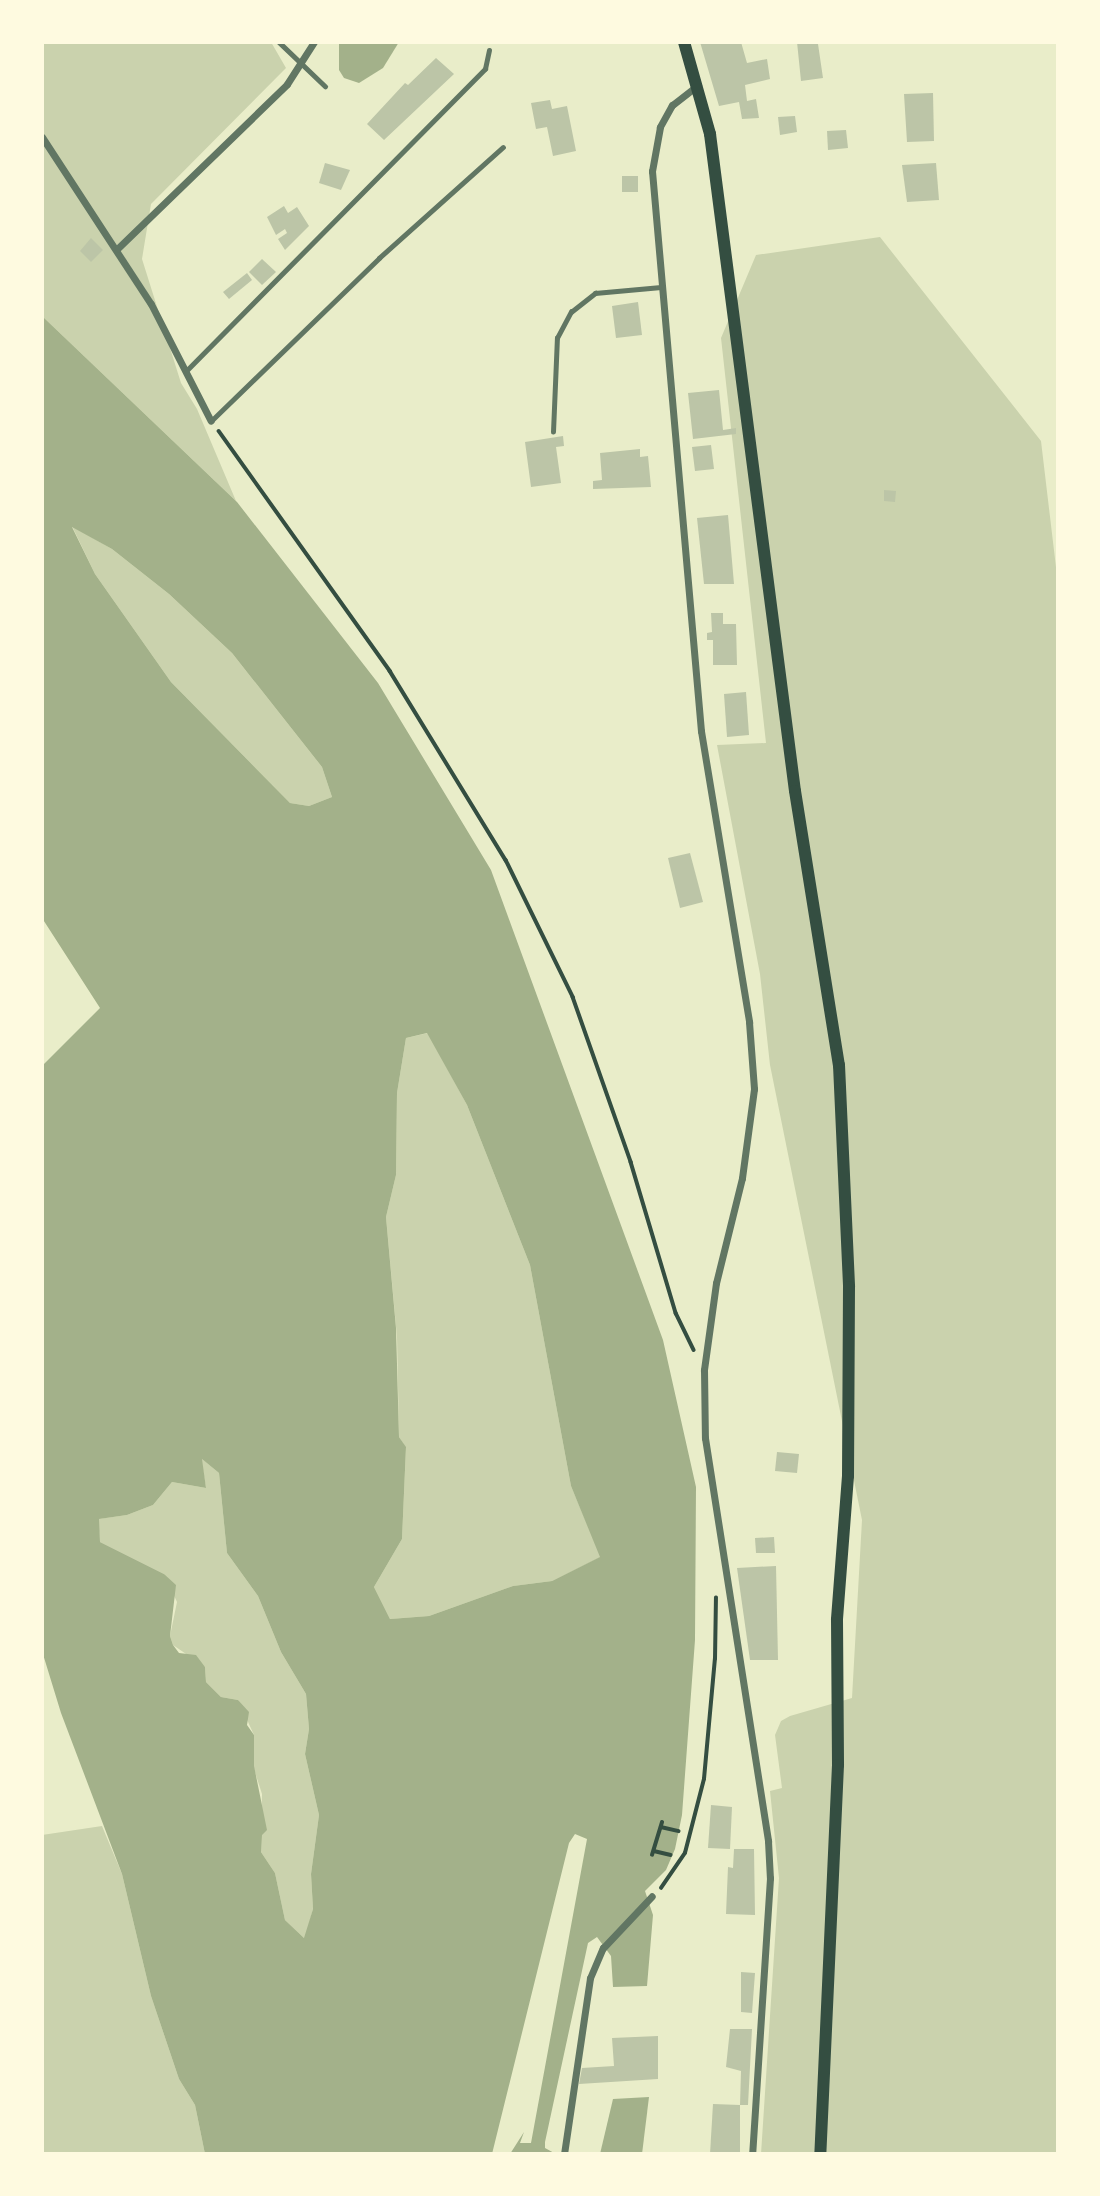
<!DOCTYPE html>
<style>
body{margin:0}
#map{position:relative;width:1100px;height:2196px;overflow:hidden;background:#e9edc9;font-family:Helvetica,sans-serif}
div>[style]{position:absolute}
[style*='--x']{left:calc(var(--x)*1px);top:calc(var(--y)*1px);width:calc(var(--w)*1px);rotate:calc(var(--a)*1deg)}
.green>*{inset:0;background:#cad2ad}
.water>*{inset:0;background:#a3b18a}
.building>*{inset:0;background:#bcc5a7}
.path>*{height:3.5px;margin:-1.75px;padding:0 1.75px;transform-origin:1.75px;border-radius:1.75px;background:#344e41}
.service>*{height:4.5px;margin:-2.25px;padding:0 2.25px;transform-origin:2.25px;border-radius:2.25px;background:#617663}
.minor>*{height:7px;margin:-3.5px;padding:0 3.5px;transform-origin:3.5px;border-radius:3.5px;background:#617663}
.primary>*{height:12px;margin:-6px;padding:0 6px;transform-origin:6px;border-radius:6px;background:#344e41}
span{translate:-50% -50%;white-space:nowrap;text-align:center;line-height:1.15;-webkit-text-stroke:7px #fefae0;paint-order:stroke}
.frame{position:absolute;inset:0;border:44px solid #fefae0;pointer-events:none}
</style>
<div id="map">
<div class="green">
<i style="clip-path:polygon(42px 42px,271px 42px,286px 68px,151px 204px,142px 259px,181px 383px,197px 409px,236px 501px,42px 316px)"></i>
<i style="clip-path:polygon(880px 237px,1041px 441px,1058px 584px,1058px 2154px,761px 2154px,779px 1878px,770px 1791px,782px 1788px,775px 1735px,781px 1721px,790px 1716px,852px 1698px,862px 1520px,770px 1065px,760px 974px,717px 745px,766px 743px,721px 338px,756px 255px)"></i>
<i style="clip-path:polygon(72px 526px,112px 549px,169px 594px,232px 653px,322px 767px,332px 797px,309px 806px,290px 803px,171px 682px,95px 574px)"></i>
<i style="clip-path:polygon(428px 1033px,467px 1105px,530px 1265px,571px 1486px,601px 1557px,552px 1581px,513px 1586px,429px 1616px,390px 1619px,374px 1587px,402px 1539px,406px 1448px,399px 1437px,397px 1337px,386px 1217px,396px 1175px,397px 1093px,406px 1038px)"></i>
<i style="clip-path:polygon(201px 1458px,219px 1473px,227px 1553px,258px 1596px,281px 1652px,306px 1694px,309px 1729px,305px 1754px,319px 1815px,311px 1874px,313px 1909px,305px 1939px,285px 1920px,275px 1873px,261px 1852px,262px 1794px,253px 1766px,254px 1735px,238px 1700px,221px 1697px,206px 1682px,205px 1667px,173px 1645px,170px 1636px,177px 1602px,164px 1574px,100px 1542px,98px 1519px,127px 1515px,153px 1505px,172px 1482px,206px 1488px)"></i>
<i style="clip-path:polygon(102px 1826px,122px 1874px,151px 1996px,179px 2079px,195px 2105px,205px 2154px,42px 2154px,42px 1835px)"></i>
</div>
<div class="water">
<i style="clip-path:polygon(339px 42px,399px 42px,383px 68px,359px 83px,344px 78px,339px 70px)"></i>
<i style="clip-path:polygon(evenodd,42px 316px,237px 502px,378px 683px,491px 870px,663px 1340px,696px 1487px,695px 1640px,682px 1815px,675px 1849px,666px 1870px,645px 1891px,653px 1915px,647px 1986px,613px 1987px,611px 1956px,597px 1937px,588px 1943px,545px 2142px,545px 2148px,556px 2154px,510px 2154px,524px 2132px,520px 2143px,531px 2143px,587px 1839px,575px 1834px,569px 1843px,492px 2154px,205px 2154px,195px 2105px,179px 2079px,151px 1996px,122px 1874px,61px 1713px,42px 1651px,42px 1066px,100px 1008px,42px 918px,42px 316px,72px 527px,112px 549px,169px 594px,232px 653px,322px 767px,332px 797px,309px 806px,290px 803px,171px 682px,95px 574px,72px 527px,42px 316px,427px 1033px,467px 1105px,530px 1265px,571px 1486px,600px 1557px,552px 1581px,513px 1586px,429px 1616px,390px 1619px,374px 1587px,402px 1539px,406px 1447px,399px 1437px,396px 1328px,386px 1217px,396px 1175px,397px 1093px,406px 1038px,427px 1033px,42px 316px,202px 1459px,219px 1473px,227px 1553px,258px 1596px,281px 1652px,306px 1694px,309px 1729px,305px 1754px,319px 1815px,311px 1874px,313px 1909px,304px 1938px,285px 1920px,275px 1873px,261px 1852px,262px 1835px,267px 1830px,254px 1766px,254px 1735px,247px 1725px,249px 1712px,238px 1700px,221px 1697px,206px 1682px,205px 1667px,196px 1655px,179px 1653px,173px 1645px,170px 1636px,176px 1585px,164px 1574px,100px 1542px,99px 1519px,127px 1515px,153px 1505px,172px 1482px,206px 1488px,202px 1459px)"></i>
<i style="clip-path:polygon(649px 2097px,642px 2154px,600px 2154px,613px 2099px)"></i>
</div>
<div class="building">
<i style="clip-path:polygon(700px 42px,741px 42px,747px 63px,767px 59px,770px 79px,745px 85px,747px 101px,756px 99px,759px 118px,742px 119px,739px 102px,719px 106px)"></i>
<i style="clip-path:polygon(797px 42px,823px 42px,818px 44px,823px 78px,801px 81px)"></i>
<i style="clip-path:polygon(436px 58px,454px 74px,384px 140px,367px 124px,405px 83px,408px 85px)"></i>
<i style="clip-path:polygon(933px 93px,934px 141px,907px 142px,904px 94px)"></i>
<i style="clip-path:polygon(550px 100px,552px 109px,567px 106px,576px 151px,553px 156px,547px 127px,536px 129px,531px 103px)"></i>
<i style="clip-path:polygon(795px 116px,797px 132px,780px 135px,778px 117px)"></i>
<i style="clip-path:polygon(846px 130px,848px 148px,828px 150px,827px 131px)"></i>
<i style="clip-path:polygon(325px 163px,350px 170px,341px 190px,319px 183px)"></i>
<i style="clip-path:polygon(936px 163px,939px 200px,907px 202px,902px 165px)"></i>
<i style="clip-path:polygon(622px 176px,638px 176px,638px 192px,622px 192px)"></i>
<i style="clip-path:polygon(284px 206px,288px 213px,297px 207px,309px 226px,285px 250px,278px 239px,287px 233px,285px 229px,276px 235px,267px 217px)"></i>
<i style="clip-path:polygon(91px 238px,103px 250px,91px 262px,80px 251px)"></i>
<i style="clip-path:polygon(262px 259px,276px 272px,262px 285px,249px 272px)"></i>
<i style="clip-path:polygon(247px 273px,252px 280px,229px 299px,223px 292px)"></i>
<i style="clip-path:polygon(638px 302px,642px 335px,616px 338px,612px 306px)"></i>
<i style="clip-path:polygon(719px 390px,723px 430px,736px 428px,736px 434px,693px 439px,688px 393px)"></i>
<i style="clip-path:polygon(563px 436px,564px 446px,556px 447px,561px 483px,531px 487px,525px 442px)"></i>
<i style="clip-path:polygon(711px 445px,714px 469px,695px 471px,692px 447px)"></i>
<i style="clip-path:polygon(640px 449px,640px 457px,648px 456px,651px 487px,593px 489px,593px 481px,602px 480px,600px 453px)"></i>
<i style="clip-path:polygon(884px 490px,896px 491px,895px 502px,884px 501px)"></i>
<i style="clip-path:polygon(728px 515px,734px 584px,704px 584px,697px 518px)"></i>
<i style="clip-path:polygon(711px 613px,723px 613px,723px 624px,736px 624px,737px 665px,713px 665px,713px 640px,707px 640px,707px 633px,712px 632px)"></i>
<i style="clip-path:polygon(746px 692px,749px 735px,727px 737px,724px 694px)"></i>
<i style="clip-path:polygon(690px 853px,703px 902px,680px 908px,668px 858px)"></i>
<i style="clip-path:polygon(777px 1452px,799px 1454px,797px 1473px,775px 1471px)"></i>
<i style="clip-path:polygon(774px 1537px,775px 1553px,756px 1553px,755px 1538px)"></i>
<i style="clip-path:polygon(776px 1566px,778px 1660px,750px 1660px,737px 1568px)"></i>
<i style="clip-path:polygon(711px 1805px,732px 1807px,730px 1849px,708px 1848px)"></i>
<i style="clip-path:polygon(734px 1849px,754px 1849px,755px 1915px,726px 1914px,728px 1867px,733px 1868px)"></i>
<i style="clip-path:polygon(741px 1972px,755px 1973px,752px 2013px,741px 2012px)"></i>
<i style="clip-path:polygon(730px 2029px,752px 2029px,748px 2105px,740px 2105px,741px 2071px,726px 2067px)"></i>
<i style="clip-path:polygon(658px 2036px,658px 2079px,579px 2084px,582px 2068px,614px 2066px,612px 2038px)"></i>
<i style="clip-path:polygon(713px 2104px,740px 2105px,740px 2154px,710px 2154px)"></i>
</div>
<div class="path">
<i style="--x:219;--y:431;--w:295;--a:54.5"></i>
<i style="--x:390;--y:671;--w:222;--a:58.5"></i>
<i style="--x:506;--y:860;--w:153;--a:63.9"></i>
<i style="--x:573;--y:997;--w:175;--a:70.6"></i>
<i style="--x:631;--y:1162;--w:158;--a:73.4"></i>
<i style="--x:676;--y:1313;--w:41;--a:64.1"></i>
<i style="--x:661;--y:1827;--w:18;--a:13"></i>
<i style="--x:654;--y:1851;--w:17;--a:13"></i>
<i style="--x:652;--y:1855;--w:34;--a:-73"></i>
<i style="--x:661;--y:1888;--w:42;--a:-55.6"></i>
<i style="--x:685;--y:1853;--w:76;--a:-75.6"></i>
<i style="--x:704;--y:1779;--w:121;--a:-84.8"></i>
<i style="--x:715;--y:1659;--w:61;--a:-89.1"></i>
</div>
<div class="service">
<i style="--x:279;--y:42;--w:64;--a:43.7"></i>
<i style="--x:186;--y:371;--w:425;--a:-45.3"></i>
<i style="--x:485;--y:69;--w:19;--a:-78"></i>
<i style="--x:211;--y:421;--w:234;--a:-44.1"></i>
<i style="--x:379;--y:258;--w:166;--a:-41.8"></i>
<i style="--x:553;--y:432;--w:94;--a:-87.6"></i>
<i style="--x:557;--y:338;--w:30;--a:-62"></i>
<i style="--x:571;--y:312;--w:31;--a:-38"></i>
<i style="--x:595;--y:293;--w:66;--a:-5.2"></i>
</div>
<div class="minor">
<i style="--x:698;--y:85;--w:33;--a:142"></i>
<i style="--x:672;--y:105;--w:25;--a:119"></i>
<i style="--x:660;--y:127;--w:45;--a:100.3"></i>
<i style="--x:652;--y:171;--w:562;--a:85"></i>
<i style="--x:701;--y:731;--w:295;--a:80.6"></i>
<i style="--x:749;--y:1022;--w:67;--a:85.7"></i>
<i style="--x:754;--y:1089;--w:90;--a:97.7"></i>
<i style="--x:742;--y:1178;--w:108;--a:103.9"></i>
<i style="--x:716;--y:1283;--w:88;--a:97.9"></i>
<i style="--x:704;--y:1370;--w:68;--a:89.2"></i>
<i style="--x:705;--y:1438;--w:408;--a:81.1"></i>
<i style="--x:768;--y:1841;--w:37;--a:87"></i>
<i style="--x:770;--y:1878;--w:277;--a:93.7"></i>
<i style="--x:42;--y:137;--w:199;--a:56.9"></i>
<i style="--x:151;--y:304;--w:131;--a:62.9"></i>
<i style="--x:118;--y:248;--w:235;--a:-44.1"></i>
<i style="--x:287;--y:84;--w:50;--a:-57.3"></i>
<i style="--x:564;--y:2154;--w:178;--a:-81.6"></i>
<i style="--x:590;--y:1978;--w:33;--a:-67"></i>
<i style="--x:603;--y:1948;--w:71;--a:-46.7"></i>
</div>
<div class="primary">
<i style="--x:684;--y:42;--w:96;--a:74.2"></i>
<i style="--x:710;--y:134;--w:662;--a:82.63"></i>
<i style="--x:795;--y:791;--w:278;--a:80.9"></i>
<i style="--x:839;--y:1065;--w:222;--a:87.4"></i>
<i style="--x:849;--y:1287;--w:189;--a:90.3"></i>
<i style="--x:848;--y:1476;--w:144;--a:94.4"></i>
<i style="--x:837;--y:1620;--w:145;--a:89.6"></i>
<i style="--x:838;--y:1765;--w:389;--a:92.6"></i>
</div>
<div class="frame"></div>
</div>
